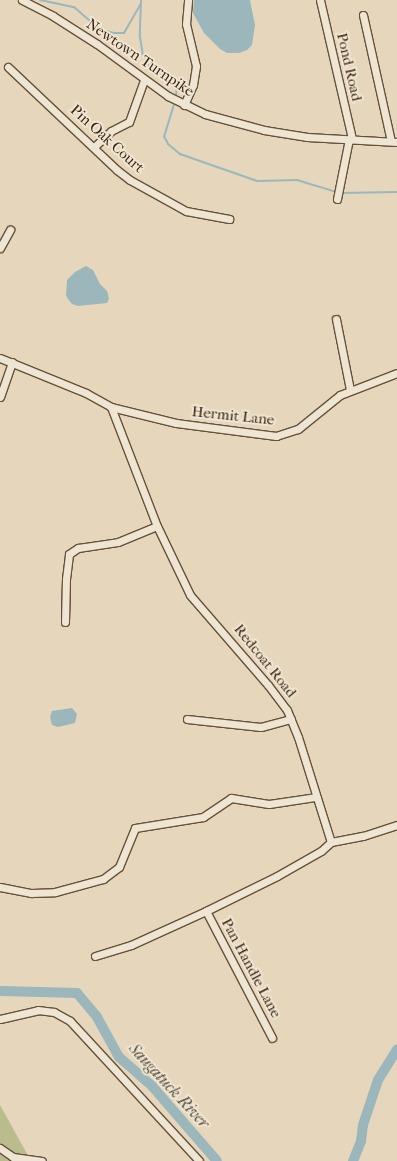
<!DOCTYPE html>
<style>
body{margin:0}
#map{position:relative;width:397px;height:1161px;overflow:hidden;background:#e6d7bc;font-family:"IM FELL French Canon",serif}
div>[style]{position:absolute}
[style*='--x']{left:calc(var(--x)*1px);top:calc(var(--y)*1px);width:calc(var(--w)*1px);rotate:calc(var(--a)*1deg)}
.green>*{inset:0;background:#b9bd8e}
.water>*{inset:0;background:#9bb7bb}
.stream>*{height:2px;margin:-1px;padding:0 1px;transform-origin:1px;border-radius:1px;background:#9bb7bb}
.river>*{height:10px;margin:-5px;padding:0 5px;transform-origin:5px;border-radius:5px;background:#9bb7bb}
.roads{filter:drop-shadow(1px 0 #665139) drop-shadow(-1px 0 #665139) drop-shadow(0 1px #665139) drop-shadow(0 -1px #665139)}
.minor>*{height:7px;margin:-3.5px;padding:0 3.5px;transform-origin:3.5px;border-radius:3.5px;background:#efe5d3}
span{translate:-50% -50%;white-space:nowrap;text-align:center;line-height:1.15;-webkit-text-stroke:4px #efe5d3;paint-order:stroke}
.street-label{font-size:15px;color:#3b240d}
.water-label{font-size:16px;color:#534938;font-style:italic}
</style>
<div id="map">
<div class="green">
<i style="clip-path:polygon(0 1105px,31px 1161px,0 1161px)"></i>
</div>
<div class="water">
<i style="clip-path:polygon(194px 0,250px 0,255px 25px,252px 45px,247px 50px,239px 53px,227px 53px,220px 49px,204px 33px,193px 13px)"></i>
<i style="clip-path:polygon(86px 266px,93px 270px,100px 284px,107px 291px,109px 299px,107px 303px,78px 306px,72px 304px,68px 299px,66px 295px,67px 280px,75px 272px)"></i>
<i style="clip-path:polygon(72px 708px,77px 714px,75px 723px,58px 727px,52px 725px,50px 717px,52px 711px)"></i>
</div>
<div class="stream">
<i style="--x:40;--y:0;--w:35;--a:12"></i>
<i style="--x:74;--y:7;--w:33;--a:41"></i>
<i style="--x:99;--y:29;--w:16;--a:15"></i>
<i style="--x:114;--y:33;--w:10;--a:0"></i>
<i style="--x:124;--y:33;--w:34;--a:-60"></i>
<i style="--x:141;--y:0;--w:37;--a:92"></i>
<i style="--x:140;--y:37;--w:18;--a:81"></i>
<i style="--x:143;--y:55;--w:15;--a:62"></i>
<i style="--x:150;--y:68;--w:32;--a:34"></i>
<i style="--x:177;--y:86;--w:10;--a:96"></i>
<i style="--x:175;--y:101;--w:37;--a:107"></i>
<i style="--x:164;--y:136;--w:9;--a:63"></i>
<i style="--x:168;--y:144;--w:16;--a:40"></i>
<i style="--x:180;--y:154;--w:82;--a:19.3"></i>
<i style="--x:257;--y:181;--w:40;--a:-1.4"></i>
<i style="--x:297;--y:180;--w:39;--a:17"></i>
<i style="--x:340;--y:193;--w:57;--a:-1"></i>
</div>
<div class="river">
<i style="--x:0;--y:991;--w:77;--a:1.5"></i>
<i style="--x:77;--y:993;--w:31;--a:50"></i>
<i style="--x:97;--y:1017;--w:46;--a:61.2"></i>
<i style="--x:119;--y:1057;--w:44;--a:41.3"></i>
<i style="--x:152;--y:1086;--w:99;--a:49.1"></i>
<i style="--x:353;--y:1161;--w:22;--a:-68"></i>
<i style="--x:361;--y:1141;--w:16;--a:-83"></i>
<i style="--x:363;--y:1125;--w:47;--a:-71.6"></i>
<i style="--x:378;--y:1080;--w:36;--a:-58"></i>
</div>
<div class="roads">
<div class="minor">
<i style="--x:22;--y:0;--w:35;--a:27"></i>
<i style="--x:53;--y:16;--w:52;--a:32.5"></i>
<i style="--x:97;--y:44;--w:88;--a:36.2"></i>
<i style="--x:168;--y:96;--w:41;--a:25.9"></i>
<i style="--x:205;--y:114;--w:61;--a:15.2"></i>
<i style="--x:264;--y:130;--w:44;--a:9.2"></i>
<i style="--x:307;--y:137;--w:90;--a:3.2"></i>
<i style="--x:320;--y:0;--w:143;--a:77"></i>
<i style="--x:363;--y:15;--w:129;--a:77.5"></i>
<i style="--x:8;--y:67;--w:150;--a:43.4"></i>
<i style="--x:117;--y:170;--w:16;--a:38"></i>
<i style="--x:130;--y:180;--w:64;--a:29"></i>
<i style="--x:186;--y:211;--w:44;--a:10.5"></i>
<i style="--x:184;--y:105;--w:22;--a:-66"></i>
<i style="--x:193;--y:85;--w:19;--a:-81"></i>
<i style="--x:196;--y:66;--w:43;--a:-103.4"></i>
<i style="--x:186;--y:24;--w:24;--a:-85"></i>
<i style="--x:94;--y:147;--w:23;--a:-43"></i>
<i style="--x:111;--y:131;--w:20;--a:-27"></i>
<i style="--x:129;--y:122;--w:45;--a:-70.3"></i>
<i style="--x:337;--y:199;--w:61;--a:-78.7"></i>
<i style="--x:0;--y:248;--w:21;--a:-61"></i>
<i style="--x:336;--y:319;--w:72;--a:78.8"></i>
<i style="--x:0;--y:358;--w:93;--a:22.1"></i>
<i style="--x:86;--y:393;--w:29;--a:29"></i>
<i style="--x:111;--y:407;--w:67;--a:13.8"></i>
<i style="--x:176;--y:423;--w:101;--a:7.4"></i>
<i style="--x:276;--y:436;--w:23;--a:-18"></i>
<i style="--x:298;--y:429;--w:54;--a:-39"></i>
<i style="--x:340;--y:395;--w:61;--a:-21.1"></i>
<i style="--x:0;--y:397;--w:37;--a:-71"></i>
<i style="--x:111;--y:407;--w:128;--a:68.9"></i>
<i style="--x:157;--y:526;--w:76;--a:64.4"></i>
<i style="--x:190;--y:595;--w:119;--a:49.1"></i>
<i style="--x:268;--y:685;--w:31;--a:53"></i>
<i style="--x:287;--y:710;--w:29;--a:68"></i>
<i style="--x:298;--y:737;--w:110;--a:72.6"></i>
<i style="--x:65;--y:622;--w:43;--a:-88.7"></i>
<i style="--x:66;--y:579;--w:25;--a:-83"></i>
<i style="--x:69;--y:554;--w:11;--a:-34"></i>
<i style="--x:78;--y:548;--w:40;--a:-8.5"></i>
<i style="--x:118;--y:542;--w:42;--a:-22.3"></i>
<i style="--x:187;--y:719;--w:74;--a:6.2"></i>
<i style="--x:261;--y:727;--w:31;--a:-15"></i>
<i style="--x:331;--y:842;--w:33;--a:-11"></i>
<i style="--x:363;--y:836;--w:36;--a:-18"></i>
<i style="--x:0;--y:887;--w:32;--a:11"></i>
<i style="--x:31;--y:893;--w:24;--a:-2"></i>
<i style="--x:55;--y:892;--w:50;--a:-15.2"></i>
<i style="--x:103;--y:879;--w:20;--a:-37"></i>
<i style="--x:119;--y:867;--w:42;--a:-67.7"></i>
<i style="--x:135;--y:828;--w:69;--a:-9.2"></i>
<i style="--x:203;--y:817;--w:34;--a:-34"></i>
<i style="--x:231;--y:798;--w:38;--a:9"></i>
<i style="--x:269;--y:804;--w:48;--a:-8.5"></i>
<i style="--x:206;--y:911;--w:143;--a:62.5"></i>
<i style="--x:95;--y:956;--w:38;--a:-17"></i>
<i style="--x:131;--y:945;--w:82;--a:-24.4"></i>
<i style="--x:206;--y:911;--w:79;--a:-26.2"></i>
<i style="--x:277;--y:876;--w:51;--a:-29.6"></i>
<i style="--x:321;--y:851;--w:13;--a:-42"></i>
<i style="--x:0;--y:1019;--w:39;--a:-13"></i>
<i style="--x:38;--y:1010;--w:16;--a:7"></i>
<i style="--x:54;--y:1012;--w:18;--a:29"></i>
<i style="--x:70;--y:1021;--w:190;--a:47.3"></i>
<i style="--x:0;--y:1148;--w:16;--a:35"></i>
<i style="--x:13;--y:1157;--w:29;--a:8"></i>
</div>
</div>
<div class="street-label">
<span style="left:140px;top:58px;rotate:34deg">Newtown Turnpike</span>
<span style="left:349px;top:67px;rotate:77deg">Pond Road</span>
<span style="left:107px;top:139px;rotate:42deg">Pin Oak Court</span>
<span style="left:233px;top:416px;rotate:6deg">Hermit Lane</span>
<span style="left:265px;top:661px;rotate:51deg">Redcoat Road</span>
<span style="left:251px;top:968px;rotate:62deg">Pan Handle Lane</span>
</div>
<div class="water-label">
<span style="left:169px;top:1086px;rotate:47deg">Saugatuck River</span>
</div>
</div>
